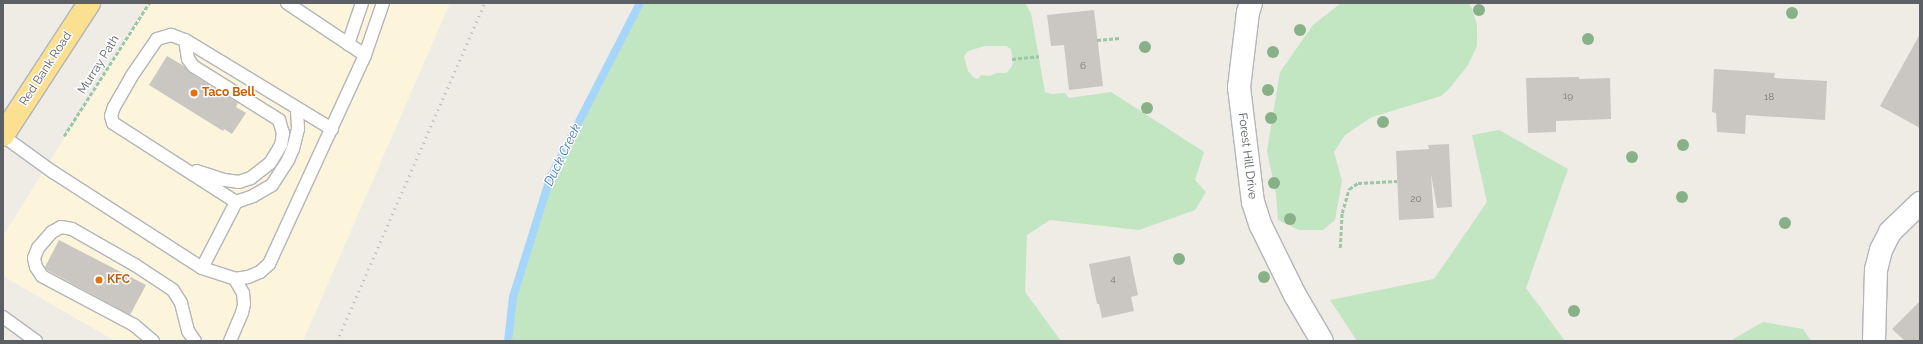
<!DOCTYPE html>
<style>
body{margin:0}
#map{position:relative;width:1923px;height:344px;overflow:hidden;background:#eeece5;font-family:Raleway,sans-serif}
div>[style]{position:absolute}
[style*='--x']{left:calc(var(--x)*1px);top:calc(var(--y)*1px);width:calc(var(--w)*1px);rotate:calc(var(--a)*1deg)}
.commercial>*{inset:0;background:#fdf5db}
.green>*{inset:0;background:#c2e5c2}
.stream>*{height:8px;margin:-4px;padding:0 4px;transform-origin:4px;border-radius:4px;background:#a7d6fc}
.building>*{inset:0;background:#cac7c2}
.path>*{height:2.5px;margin-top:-1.25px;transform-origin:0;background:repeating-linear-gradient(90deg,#9bc6a8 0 4px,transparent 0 6px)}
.roads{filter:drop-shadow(1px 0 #b2b5b9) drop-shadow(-1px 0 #b2b5b9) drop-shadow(0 1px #b2b5b9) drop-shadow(0 -1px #b2b5b9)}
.lane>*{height:12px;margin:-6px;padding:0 6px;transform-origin:6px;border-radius:6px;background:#fff}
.street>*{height:22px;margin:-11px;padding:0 11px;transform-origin:11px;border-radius:11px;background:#fff}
.highway>*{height:22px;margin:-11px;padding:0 11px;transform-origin:11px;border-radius:11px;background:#fae090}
.rail>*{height:3px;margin-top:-1.5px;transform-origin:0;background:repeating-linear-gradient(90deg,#b3b4b5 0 1px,transparent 0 6px)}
.trees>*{width:12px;height:12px;margin:-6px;border-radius:50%;background:#89b188}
.dots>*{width:11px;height:11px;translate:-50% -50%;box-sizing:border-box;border:2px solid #fff;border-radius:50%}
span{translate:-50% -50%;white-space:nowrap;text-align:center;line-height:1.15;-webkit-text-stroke:3px #fff;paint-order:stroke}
.number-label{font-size:10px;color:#787a7c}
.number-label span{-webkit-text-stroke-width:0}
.street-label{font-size:12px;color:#5c6065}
.food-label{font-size:12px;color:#c56008;font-weight:700}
.left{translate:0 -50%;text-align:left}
.water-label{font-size:13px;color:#4377ae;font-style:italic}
.frame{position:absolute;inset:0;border:4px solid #5c6065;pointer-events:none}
</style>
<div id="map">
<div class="commercial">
<i style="clip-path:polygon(149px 3px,450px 3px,303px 341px,115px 341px,3px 276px,3px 236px)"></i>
</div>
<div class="green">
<i style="clip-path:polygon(evenodd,640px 3px,1025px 3px,1031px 13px,1045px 92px,1051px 94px,1065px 93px,1069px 98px,1111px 92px,1204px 152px,1195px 180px,1206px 192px,1195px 210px,1139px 230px,1050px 220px,1027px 235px,1025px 292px,1061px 341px,508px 341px,513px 297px,550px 178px,640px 3px,985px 46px,1006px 46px,1011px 49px,1013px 62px,1011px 68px,1006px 73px,997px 73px,989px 76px,981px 75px,978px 79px,974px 78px,968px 71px,964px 56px,968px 51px,985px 46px)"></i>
<i style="clip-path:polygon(1341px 3px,1468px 3px,1471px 6px,1477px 25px,1477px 46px,1468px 65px,1449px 89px,1441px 96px,1372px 117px,1345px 135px,1334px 152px,1342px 181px,1335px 220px,1323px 230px,1299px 230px,1278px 220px,1276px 194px,1267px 151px,1280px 72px,1313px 25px)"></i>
<i style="clip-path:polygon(1499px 130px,1568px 169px,1526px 288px,1565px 341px,1357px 341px,1330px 300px,1434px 279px,1487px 202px,1472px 135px)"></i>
<i style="clip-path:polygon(1763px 322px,1803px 329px,1811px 341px,1730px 341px)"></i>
</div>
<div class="stream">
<i style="--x:508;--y:341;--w:44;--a:-83.5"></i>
<i style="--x:513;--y:297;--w:125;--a:-72.7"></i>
<i style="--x:550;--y:178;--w:197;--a:-62.8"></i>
</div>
<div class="building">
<i style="clip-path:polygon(1094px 10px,1103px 86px,1069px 90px,1064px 45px,1051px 46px,1047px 15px)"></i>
<i style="clip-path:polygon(1920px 34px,1920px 128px,1880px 106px)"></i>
<i style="clip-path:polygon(167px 56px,184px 66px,189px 72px,238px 103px,236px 107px,246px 113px,232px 134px,224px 129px,223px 131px,149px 85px)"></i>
<i style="clip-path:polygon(1714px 69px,1775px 73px,1774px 78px,1827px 81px,1825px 120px,1746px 115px,1745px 134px,1717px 132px,1716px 113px,1712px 112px)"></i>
<i style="clip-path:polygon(1579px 77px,1579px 79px,1610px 78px,1611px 119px,1556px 121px,1556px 132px,1528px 133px,1526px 78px)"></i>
<i style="clip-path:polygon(1449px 144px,1452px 207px,1437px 208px,1431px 174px,1434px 218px,1399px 220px,1396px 151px,1429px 149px,1428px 145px)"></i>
<i style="clip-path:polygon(59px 240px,146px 285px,130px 315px,47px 270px,45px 267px)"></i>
<i style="clip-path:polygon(1130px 256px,1138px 295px,1131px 297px,1134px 311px,1102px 318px,1099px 304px,1097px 304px,1089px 264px)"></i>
<i style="clip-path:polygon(1920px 301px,1920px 341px,1905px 341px,1892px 329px)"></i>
</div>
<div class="path">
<i style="--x:1097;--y:40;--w:23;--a:-5"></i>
<i style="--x:1012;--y:59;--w:27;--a:-6"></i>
<i style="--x:64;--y:136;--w:158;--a:-57.4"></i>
<i style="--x:1340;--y:248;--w:35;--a:-87"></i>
<i style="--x:1342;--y:213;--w:25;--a:-74"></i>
<i style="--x:1349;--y:189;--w:11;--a:-34"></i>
<i style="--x:1358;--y:183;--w:39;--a:-3"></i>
</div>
<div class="roads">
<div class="lane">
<i style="--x:287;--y:3;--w:94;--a:33.7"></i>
<i style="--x:185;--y:40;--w:19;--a:81"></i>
<i style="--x:188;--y:59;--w:9;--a:54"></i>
<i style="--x:193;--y:66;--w:102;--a:32.1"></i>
<i style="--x:279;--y:120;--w:14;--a:73"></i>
<i style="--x:283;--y:133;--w:12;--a:99"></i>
<i style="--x:281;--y:145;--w:21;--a:121"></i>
<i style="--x:270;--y:163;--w:24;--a:142"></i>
<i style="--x:251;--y:178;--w:13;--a:162"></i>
<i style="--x:239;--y:182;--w:15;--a:-172"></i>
<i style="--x:224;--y:180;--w:29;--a:-162"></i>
<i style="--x:348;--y:44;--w:43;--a:-71.1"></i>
<i style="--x:3;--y:136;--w:62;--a:35.8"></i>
<i style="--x:53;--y:172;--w:177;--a:32.8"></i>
<i style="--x:202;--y:268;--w:35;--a:18"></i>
<i style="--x:235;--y:279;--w:13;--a:-9"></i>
<i style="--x:248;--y:277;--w:13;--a:-23"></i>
<i style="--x:260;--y:272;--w:12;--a:-42"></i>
<i style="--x:269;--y:264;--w:230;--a:-65.3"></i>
<i style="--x:365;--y:55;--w:55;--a:-70.9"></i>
<i style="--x:236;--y:202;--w:146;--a:-147.3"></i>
<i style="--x:113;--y:123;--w:7;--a:-106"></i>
<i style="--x:111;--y:116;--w:9;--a:-72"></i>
<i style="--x:114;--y:107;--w:34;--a:-60"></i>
<i style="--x:131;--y:77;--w:46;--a:-55.6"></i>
<i style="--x:157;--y:39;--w:15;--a:-16"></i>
<i style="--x:171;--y:35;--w:15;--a:20"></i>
<i style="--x:185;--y:40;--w:172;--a:31.2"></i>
<i style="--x:202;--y:268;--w:74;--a:-62.7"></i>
<i style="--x:236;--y:202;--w:18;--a:-19"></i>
<i style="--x:253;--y:196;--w:22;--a:-30"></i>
<i style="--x:272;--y:185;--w:30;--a:-57"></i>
<i style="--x:288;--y:160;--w:12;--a:-66"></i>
<i style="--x:293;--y:149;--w:21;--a:-76"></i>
<i style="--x:298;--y:129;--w:20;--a:-93"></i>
<i style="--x:3;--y:317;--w:41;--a:36"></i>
<i style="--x:153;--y:341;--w:25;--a:-140"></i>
<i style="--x:134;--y:325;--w:104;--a:-152"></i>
<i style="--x:42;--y:276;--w:11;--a:-124"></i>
<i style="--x:36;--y:267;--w:9;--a:-103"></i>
<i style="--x:34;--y:258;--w:11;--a:-68"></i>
<i style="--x:38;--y:248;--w:21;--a:-49"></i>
<i style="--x:52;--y:232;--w:10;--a:-29"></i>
<i style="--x:61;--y:227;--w:11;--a:10"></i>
<i style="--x:72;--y:229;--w:73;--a:29.7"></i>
<i style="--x:135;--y:265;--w:45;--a:33.3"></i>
<i style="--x:173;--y:290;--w:15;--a:58"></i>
<i style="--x:181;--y:303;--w:29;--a:76"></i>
<i style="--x:188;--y:331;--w:12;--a:55"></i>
<i style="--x:230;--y:341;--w:30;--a:-67"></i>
<i style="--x:242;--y:313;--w:9;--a:-77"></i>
<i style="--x:244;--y:304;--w:11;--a:-95"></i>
<i style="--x:243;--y:293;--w:16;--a:-120"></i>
</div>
<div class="street">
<i style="--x:1251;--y:3;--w:9;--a:108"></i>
<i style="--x:1248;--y:12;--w:76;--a:96.8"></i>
<i style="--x:1239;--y:87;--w:116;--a:83.1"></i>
<i style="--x:1253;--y:202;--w:25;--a:72"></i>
<i style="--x:1261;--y:226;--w:77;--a:63.8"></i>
<i style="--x:1295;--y:295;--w:53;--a:59.6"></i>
<i style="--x:1874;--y:341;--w:71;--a:-88.4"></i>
<i style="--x:1876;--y:270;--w:21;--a:-76"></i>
<i style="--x:1881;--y:250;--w:20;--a:-63"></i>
<i style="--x:1890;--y:232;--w:42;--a:-44"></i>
</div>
<div class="highway">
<i style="--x:3;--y:135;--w:158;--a:-56.9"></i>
</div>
</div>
<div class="rail">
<i style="--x:337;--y:341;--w:369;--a:-66.4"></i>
</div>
<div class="trees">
<i style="left:1479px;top:10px"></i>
<i style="left:1792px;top:13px"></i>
<i style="left:1300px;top:30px"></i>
<i style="left:1588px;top:39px"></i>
<i style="left:1145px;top:47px"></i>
<i style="left:1273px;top:52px"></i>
<i style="left:1268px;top:90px"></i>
<i style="left:1147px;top:108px"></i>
<i style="left:1271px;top:118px"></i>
<i style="left:1383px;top:122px"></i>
<i style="left:1683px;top:145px"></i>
<i style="left:1632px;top:157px"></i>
<i style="left:1274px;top:183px"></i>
<i style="left:1682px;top:197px"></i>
<i style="left:1290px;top:219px"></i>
<i style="left:1785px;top:223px"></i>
<i style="left:1179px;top:259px"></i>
<i style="left:1264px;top:277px"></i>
<i style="left:1574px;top:311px"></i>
</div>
<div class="dots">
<i style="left:194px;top:93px;background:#e8710a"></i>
<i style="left:99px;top:280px;background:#e8710a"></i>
</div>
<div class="number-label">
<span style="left:1083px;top:66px">6</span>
<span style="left:1568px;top:96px">19</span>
<span style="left:1769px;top:97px">18</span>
<span style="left:1416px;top:199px">20</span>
<span style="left:1113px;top:279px">4</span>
</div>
<div class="street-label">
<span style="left:99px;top:65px;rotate:-58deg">Murray Path</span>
<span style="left:46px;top:69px;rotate:-57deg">Red Bank Road</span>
<span style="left:1247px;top:156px;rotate:83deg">Forest Hill Drive</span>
</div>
<div class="food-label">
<span class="left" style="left:202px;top:93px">Taco Bell</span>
<span class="left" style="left:107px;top:280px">KFC</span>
</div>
<div class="water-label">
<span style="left:563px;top:155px;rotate:-64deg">Duck Creek</span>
</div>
<div class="frame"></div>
</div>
